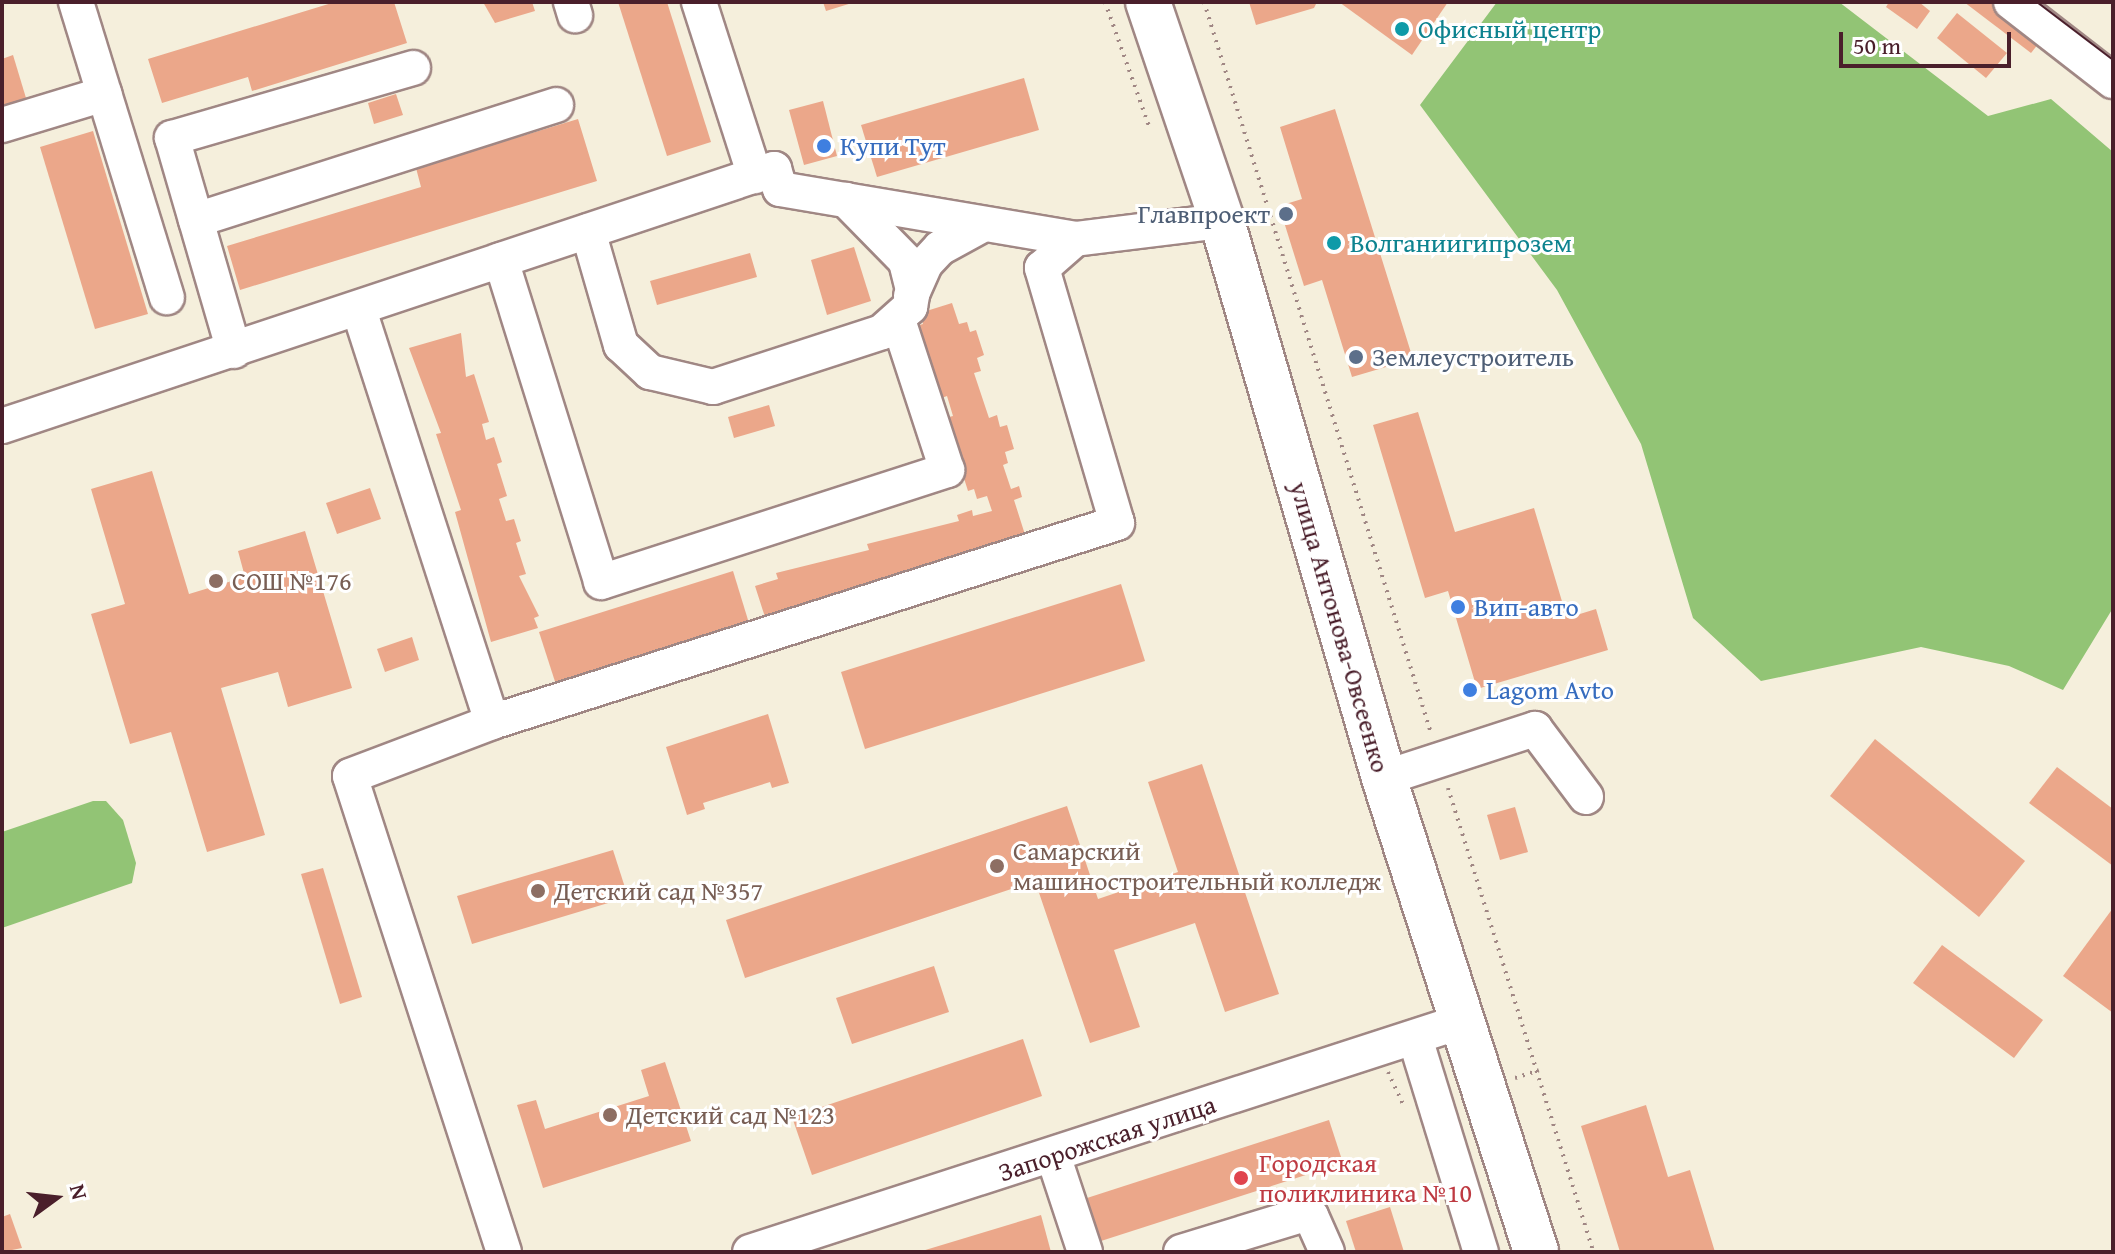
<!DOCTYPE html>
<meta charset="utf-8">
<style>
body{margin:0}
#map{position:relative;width:2115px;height:1254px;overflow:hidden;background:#f5efdc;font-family:"Gentium Book Plus",serif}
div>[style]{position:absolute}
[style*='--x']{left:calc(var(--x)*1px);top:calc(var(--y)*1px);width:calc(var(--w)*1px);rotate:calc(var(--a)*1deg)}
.green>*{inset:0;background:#92c475}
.building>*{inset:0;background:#eba78a}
.path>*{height:4px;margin-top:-2px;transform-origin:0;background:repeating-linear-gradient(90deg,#a08784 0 2px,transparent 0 8px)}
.roads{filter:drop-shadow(2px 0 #a08784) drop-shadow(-2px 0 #a08784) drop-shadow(0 2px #a08784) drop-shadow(0 -2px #a08784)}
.minor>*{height:34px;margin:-17px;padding:0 17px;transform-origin:17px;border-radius:17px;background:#fff}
.major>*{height:44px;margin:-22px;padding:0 22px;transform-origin:22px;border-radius:22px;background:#fff}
.tram>*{height:2px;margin:-1px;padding:0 1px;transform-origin:1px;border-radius:1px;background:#4a1f2b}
.dots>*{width:22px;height:22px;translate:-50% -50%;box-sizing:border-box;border:4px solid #fff;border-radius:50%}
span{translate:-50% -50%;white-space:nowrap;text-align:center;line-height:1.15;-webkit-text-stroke:6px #fff;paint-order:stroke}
.culture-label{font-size:26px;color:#0d838f}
.left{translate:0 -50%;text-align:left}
.shop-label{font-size:26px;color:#366cbe}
.service-label{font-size:26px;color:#4e5e75}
.right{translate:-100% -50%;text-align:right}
.education-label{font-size:26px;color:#785e54}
.street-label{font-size:26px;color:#4a1f2b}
.health-label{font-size:26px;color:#be3a42}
.frame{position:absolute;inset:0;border:4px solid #4a1f2b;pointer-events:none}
.north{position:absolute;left:16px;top:1158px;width:80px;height:80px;-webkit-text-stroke:6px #fff;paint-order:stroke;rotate:75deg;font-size:22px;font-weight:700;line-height:32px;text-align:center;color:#4a1f2b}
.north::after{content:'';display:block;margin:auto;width:28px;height:36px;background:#4a1f2b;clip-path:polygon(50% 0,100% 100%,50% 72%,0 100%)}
.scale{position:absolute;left:1839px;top:32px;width:172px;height:36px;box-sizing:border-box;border:4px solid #4a1f2b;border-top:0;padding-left:10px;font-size:24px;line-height:28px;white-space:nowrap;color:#4a1f2b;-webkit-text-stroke:6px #fff;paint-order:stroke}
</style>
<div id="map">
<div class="green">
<i style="clip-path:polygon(1497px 2px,1839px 2px,1988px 116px,2051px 99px,2113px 152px,2113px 608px,2063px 690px,2009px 666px,1921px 647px,1761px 681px,1693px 618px,1641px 444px,1557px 290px,1420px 105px)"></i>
<i style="clip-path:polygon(93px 801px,106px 801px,123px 820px,136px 863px,132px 883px,2px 928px,2px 832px)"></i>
</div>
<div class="building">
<i style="clip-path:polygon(335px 2px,394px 2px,407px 43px,252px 91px,248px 77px,162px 103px,148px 59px)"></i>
<i style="clip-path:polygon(483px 2px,532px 2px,535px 11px,495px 23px)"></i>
<i style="clip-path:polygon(618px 2px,667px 2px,711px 142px,667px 156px)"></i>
<i style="clip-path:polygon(823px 2px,852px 2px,852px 3px,826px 11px)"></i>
<i style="clip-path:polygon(1249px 2px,1317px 2px,1314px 8px,1256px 25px)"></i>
<i style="clip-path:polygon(1339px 2px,1448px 2px,1412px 55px)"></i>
<i style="clip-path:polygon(1889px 2px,1919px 2px,1930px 11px,1917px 29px,1886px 7px)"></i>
<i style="clip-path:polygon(1964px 2px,1994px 2px,2042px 39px,2031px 53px)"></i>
<i style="clip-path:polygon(1957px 13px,2007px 53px,1986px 78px,1937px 38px)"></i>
<i style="clip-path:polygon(13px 55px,26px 98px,2px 106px,2px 59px)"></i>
<i style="clip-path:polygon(1024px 78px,1039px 130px,877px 177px,861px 125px)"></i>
<i style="clip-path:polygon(396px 94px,403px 115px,374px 124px,368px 103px)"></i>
<i style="clip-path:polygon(823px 101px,837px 156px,804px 165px,789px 110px)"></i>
<i style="clip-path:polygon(1335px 109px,1413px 359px,1352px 377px,1322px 280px,1304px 286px,1279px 206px,1302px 199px,1280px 127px)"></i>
<i style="clip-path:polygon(578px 119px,597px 181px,240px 290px,227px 246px,421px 187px,416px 168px)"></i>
<i style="clip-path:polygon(93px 131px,148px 314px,95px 329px,40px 147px)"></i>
<i style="clip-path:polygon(854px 247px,871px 301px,827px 315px,811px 260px)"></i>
<i style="clip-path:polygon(750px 253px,757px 277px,657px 305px,650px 281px)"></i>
<i style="clip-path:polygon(952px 303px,959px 324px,967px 322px,970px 332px,976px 330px,984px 355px,977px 358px,981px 371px,974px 373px,989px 418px,997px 415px,1000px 427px,1007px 425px,1014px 449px,1005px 452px,1008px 463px,1003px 465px,1011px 489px,1019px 486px,1022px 497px,1014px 500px,1028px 544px,765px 617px,755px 586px,778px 579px,776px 573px,869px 550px,867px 544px,959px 521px,957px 515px,972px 510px,973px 516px,992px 511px,987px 496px,977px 499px,974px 489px,968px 491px,945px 418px,953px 416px,947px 396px,939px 399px,916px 326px,923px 324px,920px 313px)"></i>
<i style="clip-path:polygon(461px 333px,466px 377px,474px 374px,489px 422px,482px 424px,486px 440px,494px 437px,502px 462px,497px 464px,507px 496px,499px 499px,506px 521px,514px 519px,521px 541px,516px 543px,526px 574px,519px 576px,539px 616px,534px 618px,538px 628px,491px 642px,455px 512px,461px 510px,436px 434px,441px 433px,409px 348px)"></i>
<i style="clip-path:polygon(769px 405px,775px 426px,734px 438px,728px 417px)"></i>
<i style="clip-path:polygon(1418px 412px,1455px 532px,1534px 508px,1567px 618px,1596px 609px,1608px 650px,1477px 689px,1448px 591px,1425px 598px,1373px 425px)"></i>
<i style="clip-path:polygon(152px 471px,189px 594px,245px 577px,238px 551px,305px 531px,352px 688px,288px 707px,278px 672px,221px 688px,265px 835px,207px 852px,171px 732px,130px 744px,91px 614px,125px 604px,91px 489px)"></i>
<i style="clip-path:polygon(370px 488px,381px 519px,337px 534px,326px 503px)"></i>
<i style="clip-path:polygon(733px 571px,752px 633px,559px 694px,539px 632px)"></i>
<i style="clip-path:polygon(1121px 584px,1145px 661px,865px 749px,841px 672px)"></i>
<i style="clip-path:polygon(412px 637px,419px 660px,385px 672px,377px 649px)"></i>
<i style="clip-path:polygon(768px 714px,789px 783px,772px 788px,770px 782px,703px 803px,705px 809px,687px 815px,666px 747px)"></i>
<i style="clip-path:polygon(1875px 739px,2025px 861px,1979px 917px,1830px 796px)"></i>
<i style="clip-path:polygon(1202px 764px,1279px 994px,1225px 1012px,1195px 923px,1114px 950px,1140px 1027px,1090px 1043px,1035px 881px,745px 978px,726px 920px,1067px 806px,1098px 899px,1178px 872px,1148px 782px)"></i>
<i style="clip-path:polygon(2057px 767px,2113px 809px,2113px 866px,2029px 803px)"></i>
<i style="clip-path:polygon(1515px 807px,1528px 852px,1500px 860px,1487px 815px)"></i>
<i style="clip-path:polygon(613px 850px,628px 897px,472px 944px,457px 896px)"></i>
<i style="clip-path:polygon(323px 868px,362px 997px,340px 1004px,301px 874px)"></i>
<i style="clip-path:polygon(2113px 908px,2113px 1013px,2063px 976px)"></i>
<i style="clip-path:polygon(1942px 945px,2043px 1020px,2014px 1058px,1913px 983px)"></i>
<i style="clip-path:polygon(934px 966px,949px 1012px,852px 1044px,836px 998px)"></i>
<i style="clip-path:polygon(1023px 1039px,1042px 1096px,812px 1175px,792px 1117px)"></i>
<i style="clip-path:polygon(665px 1062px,691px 1141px,543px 1188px,517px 1105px,536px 1100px,545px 1129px,649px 1096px,641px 1070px)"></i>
<i style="clip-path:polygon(1646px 1105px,1668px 1177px,1690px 1170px,1715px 1252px,1620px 1252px,1581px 1126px)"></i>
<i style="clip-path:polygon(1329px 1120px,1343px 1163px,1101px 1241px,1087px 1198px)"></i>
<i style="clip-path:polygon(1390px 1207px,1404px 1252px,1356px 1252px,1346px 1221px)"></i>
<i style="clip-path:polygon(10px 1214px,22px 1248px,2px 1252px,2px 1217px)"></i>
<i style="clip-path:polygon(1041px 1215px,1051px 1252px,922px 1252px,922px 1251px)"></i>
</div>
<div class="path">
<i style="--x:1105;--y:2;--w:132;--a:70.5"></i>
<i style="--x:1204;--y:2;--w:765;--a:72.75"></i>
<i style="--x:1448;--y:788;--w:486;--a:72.6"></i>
<i style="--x:1388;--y:1072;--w:35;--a:65"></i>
<i style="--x:1515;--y:1078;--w:25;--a:-18"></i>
</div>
<div class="roads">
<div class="minor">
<i style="--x:76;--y:2;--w:309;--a:72.9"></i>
<i style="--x:571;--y:2;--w:14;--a:73"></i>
<i style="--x:699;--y:2;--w:183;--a:72.2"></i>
<i style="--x:2011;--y:2;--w:129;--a:37.8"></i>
<i style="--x:2;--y:125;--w:107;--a:-16.9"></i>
<i style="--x:196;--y:220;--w:378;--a:-17.7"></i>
<i style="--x:588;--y:231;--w:119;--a:73.9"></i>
<i style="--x:621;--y:345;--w:40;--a:43"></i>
<i style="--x:650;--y:372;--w:65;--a:13.4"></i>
<i style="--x:713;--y:387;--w:178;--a:-18"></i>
<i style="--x:882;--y:332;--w:38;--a:-42"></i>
<i style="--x:910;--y:307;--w:17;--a:-80"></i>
<i style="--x:913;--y:290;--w:30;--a:-104"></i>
<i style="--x:906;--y:261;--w:86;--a:-134.5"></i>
<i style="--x:501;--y:260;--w:337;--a:72.7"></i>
<i style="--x:601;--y:582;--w:364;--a:-17.9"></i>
<i style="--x:947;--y:470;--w:158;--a:-108.1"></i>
<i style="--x:911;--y:296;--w:36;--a:-66"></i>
<i style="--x:926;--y:263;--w:21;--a:-47"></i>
<i style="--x:940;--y:248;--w:50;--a:-28.6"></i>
<i style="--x:359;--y:310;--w:433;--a:72.1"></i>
<i style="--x:234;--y:351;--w:222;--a:-106.2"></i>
<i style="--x:172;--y:138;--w:251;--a:-16.2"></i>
<i style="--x:2;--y:426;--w:814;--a:-18.41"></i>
<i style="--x:774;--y:169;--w:21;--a:73"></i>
<i style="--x:780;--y:189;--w:299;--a:9.6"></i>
<i style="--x:1075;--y:239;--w:148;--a:-7"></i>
<i style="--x:1384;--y:778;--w:159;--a:-18"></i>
<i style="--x:1535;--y:729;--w:85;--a:53.1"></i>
<i style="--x:1415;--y:1038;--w:224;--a:72.9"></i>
<i style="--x:1053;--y:1155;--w:102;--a:71.7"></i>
<i style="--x:504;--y:1252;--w:500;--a:-107.93"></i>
<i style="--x:350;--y:776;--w:152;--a:-20.8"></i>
<i style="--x:492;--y:722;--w:656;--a:-17.66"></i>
<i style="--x:1117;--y:523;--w:266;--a:-106.4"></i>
<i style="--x:1042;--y:268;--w:44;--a:-41.3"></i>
<i style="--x:750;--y:1252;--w:749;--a:-17.95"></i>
<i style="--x:1181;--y:1252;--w:122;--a:-17.1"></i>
<i style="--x:1298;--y:1216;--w:13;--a:0"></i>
<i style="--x:1311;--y:1216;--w:39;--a:66"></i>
</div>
<div class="major">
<i style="--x:1148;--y:2;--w:231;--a:71.3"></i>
<i style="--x:1222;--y:221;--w:580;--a:73.78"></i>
<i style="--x:1384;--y:778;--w:498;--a:72.2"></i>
</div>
</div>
<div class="tram">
<i style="--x:2037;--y:2;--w:96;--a:37.3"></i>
</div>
<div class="dots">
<i style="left:1402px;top:29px;background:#0f9aa8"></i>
<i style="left:824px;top:146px;background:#3f7fe0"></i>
<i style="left:1286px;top:214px;background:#5c6f8a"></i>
<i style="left:1334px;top:243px;background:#0f9aa8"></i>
<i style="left:1356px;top:357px;background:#5c6f8a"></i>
<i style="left:216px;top:581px;background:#8d6e63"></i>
<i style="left:1458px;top:607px;background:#3f7fe0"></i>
<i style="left:1470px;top:690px;background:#3f7fe0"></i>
<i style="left:997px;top:866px;background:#8d6e63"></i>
<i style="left:538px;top:891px;background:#8d6e63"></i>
<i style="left:610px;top:1115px;background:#8d6e63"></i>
<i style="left:1241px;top:1178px;background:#e0444e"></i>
</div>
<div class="culture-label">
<span class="left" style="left:1418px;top:29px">Офисный центр</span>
<span class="left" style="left:1350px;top:243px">Волганиигипрозем</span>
</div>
<div class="shop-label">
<span class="left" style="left:840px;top:146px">Купи Тут</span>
<span class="left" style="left:1474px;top:607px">Вип-авто</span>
<span class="left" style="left:1486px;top:690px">Lagom Avto</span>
</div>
<div class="service-label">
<span class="right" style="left:1270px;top:214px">Главпроект</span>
<span class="left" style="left:1372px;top:357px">Землеустроитель</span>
</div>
<div class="education-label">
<span class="left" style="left:232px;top:581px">СОШ №176</span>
<span class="left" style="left:1013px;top:866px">Самарский<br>машиностроительный колледж</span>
<span class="left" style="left:554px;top:891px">Детский сад №357</span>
<span class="left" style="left:626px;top:1115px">Детский сад №123</span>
</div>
<div class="street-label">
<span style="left:1340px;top:627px;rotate:74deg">улица Антонова-Овсеенко</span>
<span style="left:1107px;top:1138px;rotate:-18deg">Запорожская улица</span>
</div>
<div class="health-label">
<span class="left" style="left:1259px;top:1178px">Городская<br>поликлиника №10</span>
</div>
<div class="frame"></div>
<div class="north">N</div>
<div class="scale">50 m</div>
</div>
